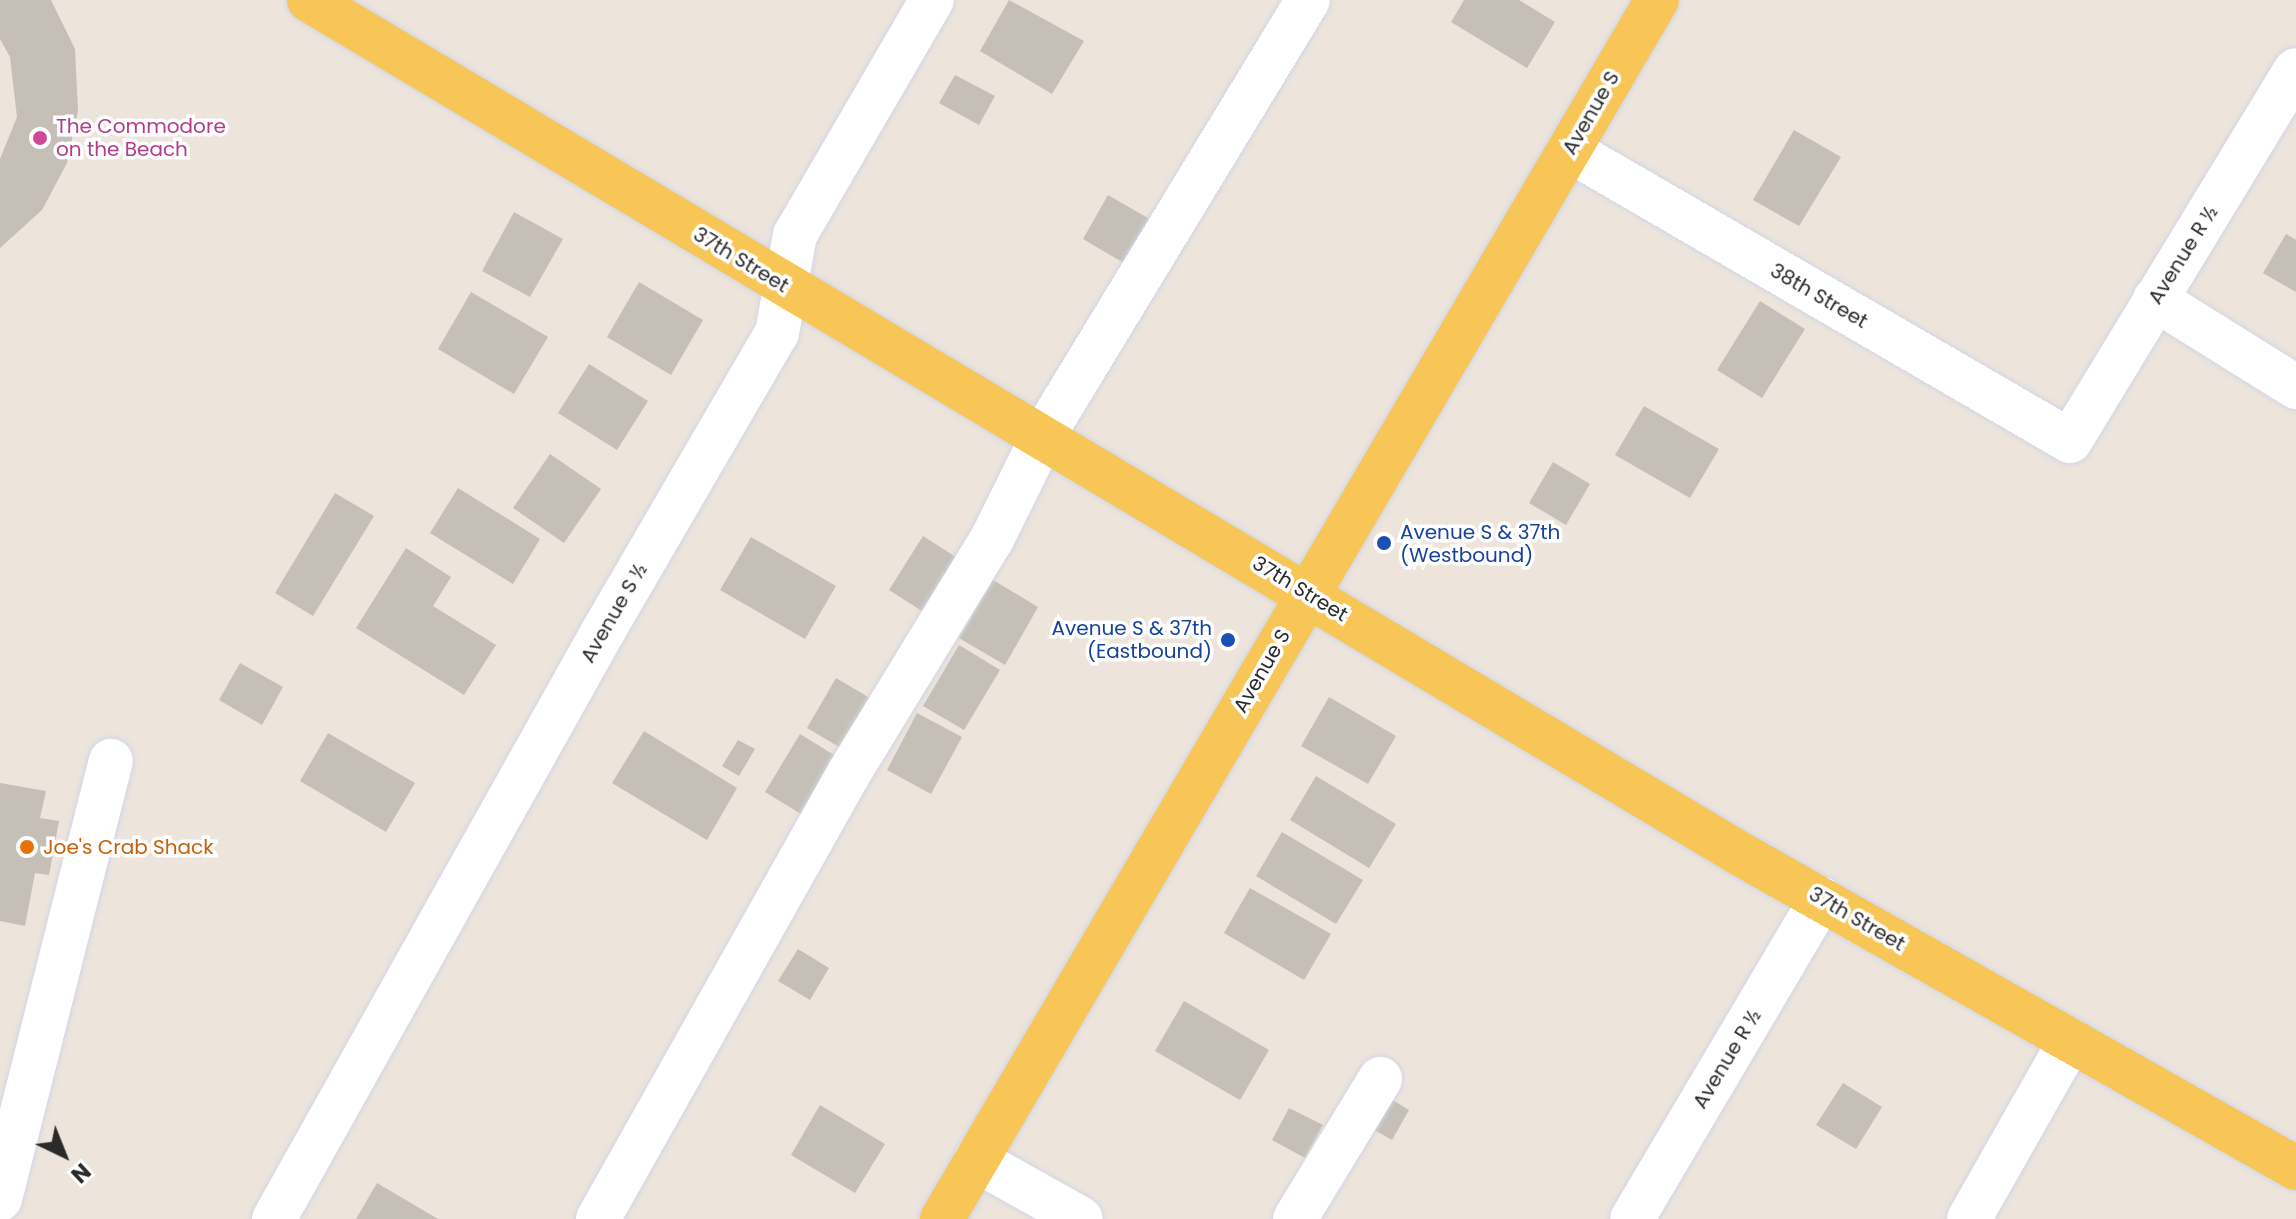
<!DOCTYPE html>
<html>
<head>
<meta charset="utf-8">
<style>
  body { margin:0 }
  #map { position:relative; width:2296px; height:1219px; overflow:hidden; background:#ede4dc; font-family:Poppins,sans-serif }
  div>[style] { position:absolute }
  .building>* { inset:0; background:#c5bfb7 }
  .roads { filter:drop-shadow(0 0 2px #d1d6e4) drop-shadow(0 0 2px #d1d6e4) }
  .minor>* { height:44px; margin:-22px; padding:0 22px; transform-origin:22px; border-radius:22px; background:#fff }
  .major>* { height:44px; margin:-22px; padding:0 22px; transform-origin:22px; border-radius:22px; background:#f8c656 }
  .dots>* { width:22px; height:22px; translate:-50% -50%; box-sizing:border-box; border:4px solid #fff; border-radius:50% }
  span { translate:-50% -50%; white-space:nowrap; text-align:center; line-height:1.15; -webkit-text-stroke:7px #fff; paint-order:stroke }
  .street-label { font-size:20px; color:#2a2a2a }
  .hotel-label { font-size:20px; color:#b23c85 }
  .left { translate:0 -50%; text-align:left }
  .transit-label { font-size:20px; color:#164399 }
  .right { translate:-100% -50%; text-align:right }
  .food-label { font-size:20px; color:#c56008 }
  .north { position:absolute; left:24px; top:1115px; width:80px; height:80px; -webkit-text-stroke:6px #fff; paint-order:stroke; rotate:137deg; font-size:22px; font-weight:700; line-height:32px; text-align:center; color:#2a2a2a }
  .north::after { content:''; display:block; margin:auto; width:28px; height:36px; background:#2a2a2a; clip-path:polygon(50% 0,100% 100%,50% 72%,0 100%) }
</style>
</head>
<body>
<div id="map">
  <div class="building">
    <i style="clip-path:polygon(0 0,51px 0,75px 49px,78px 111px,67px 163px,42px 210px,0 248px,0 159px,17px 117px,10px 57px,0 39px)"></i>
    <i style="clip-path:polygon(1009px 0,1084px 41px,1052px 94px,980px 51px)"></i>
    <i style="clip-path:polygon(1464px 0,1519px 0,1555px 22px,1527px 68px,1451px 22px)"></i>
    <i style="clip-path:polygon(955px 75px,995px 96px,979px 125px,939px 103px)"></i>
    <i style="clip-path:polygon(1794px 130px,1841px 157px,1799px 226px,1753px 200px)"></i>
    <i style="clip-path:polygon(1108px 195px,1160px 225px,1134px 269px,1083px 239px)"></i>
    <i style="clip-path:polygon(514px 212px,563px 239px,530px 297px,482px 271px)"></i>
    <i style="clip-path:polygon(2286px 234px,2296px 240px,2296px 292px,2263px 273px)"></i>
    <i style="clip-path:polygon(639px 282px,703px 320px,671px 375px,607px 337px)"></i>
    <i style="clip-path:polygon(471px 292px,548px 337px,514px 394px,438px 349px)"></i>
    <i style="clip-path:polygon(1760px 301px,1805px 329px,1762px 398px,1717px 370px)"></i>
    <i style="clip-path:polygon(589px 364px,648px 401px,617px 450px,558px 413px)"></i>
    <i style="clip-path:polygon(1644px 406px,1719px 449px,1690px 498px,1615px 455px)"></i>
    <i style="clip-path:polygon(550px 454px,601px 489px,564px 543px,513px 508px)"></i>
    <i style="clip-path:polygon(1553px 462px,1590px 484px,1566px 525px,1529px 503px)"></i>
    <i style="clip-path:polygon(458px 488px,540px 539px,513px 584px,430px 533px)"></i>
    <i style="clip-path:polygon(335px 493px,374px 516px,313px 616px,275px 593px)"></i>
    <i style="clip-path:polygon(923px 536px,959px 559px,925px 613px,889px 590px)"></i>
    <i style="clip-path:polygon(751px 537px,836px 586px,805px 639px,720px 590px)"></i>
    <i style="clip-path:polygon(406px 548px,451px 577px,433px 606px,496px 645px,464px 695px,356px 628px)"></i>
    <i style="clip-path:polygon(993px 580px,1038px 607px,1005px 665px,959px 638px)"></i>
    <i style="clip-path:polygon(959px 645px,1000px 670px,964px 730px,923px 706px)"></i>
    <i style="clip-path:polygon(240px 663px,283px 687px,262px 725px,219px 700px)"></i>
    <i style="clip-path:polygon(836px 678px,875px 701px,846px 751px,807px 728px)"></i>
    <i style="clip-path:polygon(1329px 697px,1396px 736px,1368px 784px,1301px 746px)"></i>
    <i style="clip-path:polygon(917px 713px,962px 737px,931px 794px,887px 770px)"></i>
    <i style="clip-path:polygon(644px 731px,737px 788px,707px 840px,612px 783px)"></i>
    <i style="clip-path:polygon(328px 733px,415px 783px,386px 832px,300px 781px)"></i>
    <i style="clip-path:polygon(800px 734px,842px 760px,806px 817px,765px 792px)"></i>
    <i style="clip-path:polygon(738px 740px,755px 749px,739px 776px,722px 766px)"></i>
    <i style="clip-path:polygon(1316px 776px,1396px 824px,1369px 868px,1290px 820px)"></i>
    <i style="clip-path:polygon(0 783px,46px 791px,40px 818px,59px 821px,49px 875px,35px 873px,25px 926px,0 921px)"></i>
    <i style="clip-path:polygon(1282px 832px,1363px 880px,1336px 924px,1256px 876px)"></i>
    <i style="clip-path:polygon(1250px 888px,1331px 934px,1304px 980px,1224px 933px)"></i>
    <i style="clip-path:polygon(798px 949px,829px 968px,810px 1000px,778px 981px)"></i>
    <i style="clip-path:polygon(1184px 1001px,1269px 1050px,1240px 1100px,1155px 1051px)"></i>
    <i style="clip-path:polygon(1843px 1083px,1882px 1107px,1856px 1149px,1816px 1125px)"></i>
    <i style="clip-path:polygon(1381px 1093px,1409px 1110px,1392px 1140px,1364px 1124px)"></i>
    <i style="clip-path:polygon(820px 1105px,885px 1144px,855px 1193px,791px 1155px)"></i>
    <i style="clip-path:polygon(1289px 1108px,1323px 1125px,1305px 1158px,1272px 1140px)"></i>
    <i style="clip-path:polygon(377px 1183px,438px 1219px,356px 1219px)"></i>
  </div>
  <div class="roads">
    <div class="minor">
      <i style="left:1569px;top:150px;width:579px;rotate:30.15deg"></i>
      <i style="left:2070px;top:441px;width:434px;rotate:-58.7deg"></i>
      <i style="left:2155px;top:299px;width:166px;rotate:32deg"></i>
      <i style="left:976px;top:1160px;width:120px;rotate:29.3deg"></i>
      <i style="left:0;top:1199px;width:452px;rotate:-75.8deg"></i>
      <i style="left:274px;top:1219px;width:677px;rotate:-60.75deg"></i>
      <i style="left:605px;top:628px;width:341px;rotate:-59.8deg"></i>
      <i style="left:777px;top:333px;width:100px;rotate:-79.6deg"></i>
      <i style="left:795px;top:235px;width:272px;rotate:-59.8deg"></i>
      <i style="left:598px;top:1219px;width:512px;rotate:-60.63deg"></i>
      <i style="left:849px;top:773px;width:274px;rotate:-58.6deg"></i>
      <i style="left:992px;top:539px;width:115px;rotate:-63.7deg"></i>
      <i style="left:1043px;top:436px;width:510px;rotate:-58.71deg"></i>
      <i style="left:1295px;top:1219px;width:164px;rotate:-58.7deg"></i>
      <i style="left:1632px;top:1219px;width:372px;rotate:-59.4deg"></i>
      <i style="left:1969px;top:1219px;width:205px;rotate:-60.4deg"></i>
    </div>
    <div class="major">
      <i style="left:309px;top:0;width:1671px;rotate:30.82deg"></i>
      <i style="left:1744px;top:856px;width:634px;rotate:29.48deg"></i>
      <i style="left:942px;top:1219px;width:1413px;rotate:-59.61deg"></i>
    </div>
  </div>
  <div class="dots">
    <i style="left:40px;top:138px;background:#d1479c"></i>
    <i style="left:1384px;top:543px;background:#1a4fb4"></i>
    <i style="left:1228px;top:640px;background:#1a4fb4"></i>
    <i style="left:27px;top:847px;background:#e8710a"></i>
  </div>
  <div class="street-label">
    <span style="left:1591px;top:113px;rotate:-60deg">Avenue S</span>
    <span style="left:2183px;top:255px;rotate:-58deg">Avenue R ½</span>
    <span style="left:741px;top:260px;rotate:31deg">37th Street</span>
    <span style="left:1819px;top:296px;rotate:30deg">38th Street</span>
    <span style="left:1300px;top:589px;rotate:31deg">37th Street</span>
    <span style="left:614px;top:613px;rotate:-60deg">Avenue S ½</span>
    <span style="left:1262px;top:671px;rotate:-60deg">Avenue S</span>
    <span style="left:1857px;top:919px;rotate:30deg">37th Street</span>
    <span style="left:1727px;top:1059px;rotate:-59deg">Avenue R ½</span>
  </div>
  <div class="hotel-label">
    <span class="left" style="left:56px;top:138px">The Commodore<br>on the Beach</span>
  </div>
  <div class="transit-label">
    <span class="left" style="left:1400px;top:544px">Avenue S &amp; 37th<br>(Westbound)</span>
    <span class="right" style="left:1212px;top:640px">Avenue S &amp; 37th<br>(Eastbound)</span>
  </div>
  <div class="food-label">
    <span class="left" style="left:43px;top:847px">Joe's Crab Shack</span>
  </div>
  <div class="north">N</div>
</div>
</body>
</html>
